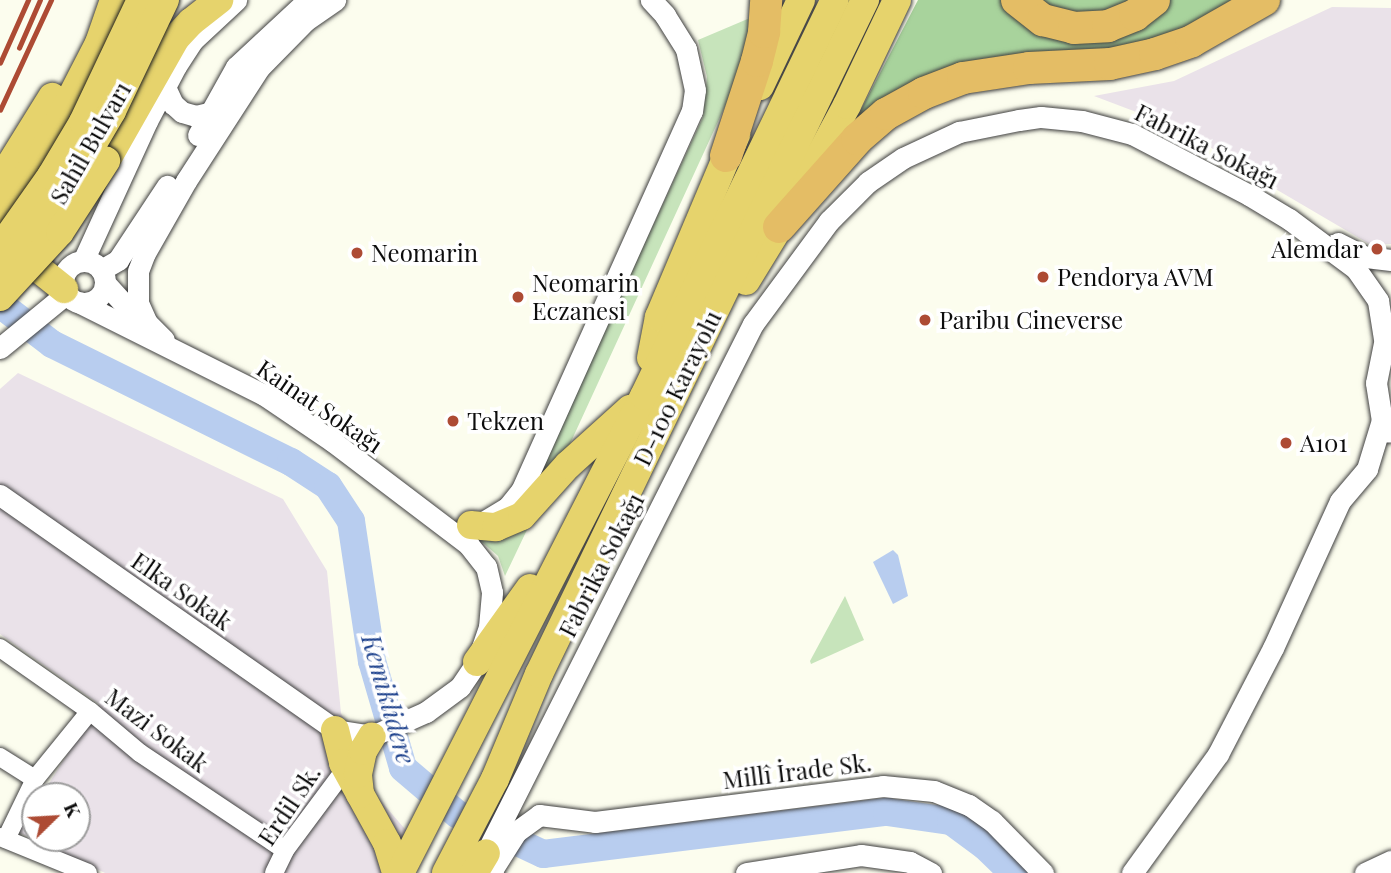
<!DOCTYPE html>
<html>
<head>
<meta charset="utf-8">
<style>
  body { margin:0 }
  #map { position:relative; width:1391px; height:873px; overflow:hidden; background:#fcfdee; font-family:"Playfair Display",serif }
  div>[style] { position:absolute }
  .industrial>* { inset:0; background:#eae2e9 }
  .green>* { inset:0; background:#c7e4bb }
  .forest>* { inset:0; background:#a8d39c }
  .water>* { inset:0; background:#b8cdef }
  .river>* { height:28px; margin:-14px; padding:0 14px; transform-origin:14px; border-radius:14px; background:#b8cdef }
  .roads { filter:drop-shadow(0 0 2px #404040) drop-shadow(0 0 2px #404040) }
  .minor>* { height:18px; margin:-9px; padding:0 9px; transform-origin:9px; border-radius:9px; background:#fff }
  .tertiary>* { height:21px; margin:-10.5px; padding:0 10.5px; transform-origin:10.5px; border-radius:10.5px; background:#fff }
  .tertiary>.ring { margin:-10.5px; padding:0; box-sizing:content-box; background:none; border:21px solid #fff; border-radius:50% }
  .trunk>* { height:28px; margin:-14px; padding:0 14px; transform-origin:14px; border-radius:14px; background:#e6d36c }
  .motorway>* { height:32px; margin:-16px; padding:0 16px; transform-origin:16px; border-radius:16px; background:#e4bd65 }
  .rail>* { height:4.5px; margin:-2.25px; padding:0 2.25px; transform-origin:2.25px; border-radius:2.25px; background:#ad4b34 }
  .bridges { filter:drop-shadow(0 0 2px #1e1e1e) drop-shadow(0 0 2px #1e1e1e) }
  .trunk-bridge>* { height:28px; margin:-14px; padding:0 14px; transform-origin:14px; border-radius:14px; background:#e6d36c }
  .dots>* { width:19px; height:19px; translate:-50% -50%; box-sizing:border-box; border:4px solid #fff; border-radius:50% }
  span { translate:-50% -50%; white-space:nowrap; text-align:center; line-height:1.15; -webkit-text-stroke:7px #fff; paint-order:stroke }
  .street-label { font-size:24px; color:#0d0d0d }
  .poi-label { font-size:24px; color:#0d0d0d }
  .right { translate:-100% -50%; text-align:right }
  .left { translate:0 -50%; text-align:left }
  .water-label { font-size:26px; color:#244790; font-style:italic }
  .north { position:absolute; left:21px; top:782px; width:70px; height:70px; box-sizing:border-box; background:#fff; border:2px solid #9e9e9e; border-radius:50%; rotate:66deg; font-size:19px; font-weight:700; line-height:28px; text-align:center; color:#0d0d0d }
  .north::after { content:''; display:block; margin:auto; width:24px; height:32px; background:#ad4b34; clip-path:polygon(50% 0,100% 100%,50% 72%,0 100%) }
</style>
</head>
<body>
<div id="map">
  <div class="industrial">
    <i style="clip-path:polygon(1332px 7px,1391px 8px,1391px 244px,1371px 245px,1223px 158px,1197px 135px,1094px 96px,1174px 81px)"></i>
    <i style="clip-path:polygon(18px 373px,283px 499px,327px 571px,341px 713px,375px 794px,410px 835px,390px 873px,105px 873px,18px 832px,35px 806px,35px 838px,77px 838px,77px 796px,41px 796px,99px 704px,0 634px,0 389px)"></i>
  </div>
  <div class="green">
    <i style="clip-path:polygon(757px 15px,750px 52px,558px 470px,523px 507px,703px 117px,707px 77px,698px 40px)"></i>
    <i style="clip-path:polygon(535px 513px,505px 576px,498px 556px,464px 526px)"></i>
    <i style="clip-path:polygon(845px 596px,864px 640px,811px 664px,810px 661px)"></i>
  </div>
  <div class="forest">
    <i style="clip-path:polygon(918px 0,1004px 0,1042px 28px,1166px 0,1243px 0,1185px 32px,1104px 52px,853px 125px)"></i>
    <i style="clip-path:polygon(1029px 0,1142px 0,1094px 21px)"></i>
  </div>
  <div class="water">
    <i style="clip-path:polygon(893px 550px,898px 555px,908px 596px,893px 604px,873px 562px)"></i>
  </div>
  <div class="river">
    <i style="left:0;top:304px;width:66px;rotate:37.6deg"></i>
    <i style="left:52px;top:344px;width:267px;rotate:26.3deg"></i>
    <i style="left:291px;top:462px;width:44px;rotate:33deg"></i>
    <i style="left:328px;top:486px;width:42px;rotate:56.7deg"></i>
    <i style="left:351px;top:521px;width:142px;rotate:81.5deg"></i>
    <i style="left:372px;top:661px;width:111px;rotate:73.8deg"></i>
    <i style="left:403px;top:768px;width:71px;rotate:40.4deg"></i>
    <i style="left:457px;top:814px;width:95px;rotate:24.9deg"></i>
    <i style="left:543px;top:854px;width:347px;rotate:-7deg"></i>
    <i style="left:887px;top:812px;width:65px;rotate:8deg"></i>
    <i style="left:951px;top:821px;width:42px;rotate:36.3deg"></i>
    <i style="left:985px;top:846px;width:39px;rotate:44deg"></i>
  </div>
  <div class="roads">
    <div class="minor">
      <i style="left:0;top:648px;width:110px;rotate:35deg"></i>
      <i style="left:90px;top:711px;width:65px;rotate:40deg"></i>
      <i style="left:140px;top:753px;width:174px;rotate:33.8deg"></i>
      <i style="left:0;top:757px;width:41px;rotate:32.2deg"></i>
      <i style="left:0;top:837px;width:95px;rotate:22.2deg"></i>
      <i style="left:6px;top:839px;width:67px;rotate:-64.2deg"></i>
      <i style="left:35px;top:779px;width:87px;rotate:-51deg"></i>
      <i style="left:274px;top:873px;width:25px;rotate:-64deg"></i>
      <i style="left:285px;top:850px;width:94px;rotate:-53.3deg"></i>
      <i style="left:341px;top:775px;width:12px;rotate:-81deg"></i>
    </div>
    <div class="tertiary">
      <i style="left:165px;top:87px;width:19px;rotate:65deg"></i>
      <i style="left:173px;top:104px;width:12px;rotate:42deg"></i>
      <i style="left:182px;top:112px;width:15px;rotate:16deg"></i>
      <i style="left:196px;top:116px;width:16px;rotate:-14deg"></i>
      <i style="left:198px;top:135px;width:78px;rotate:-60.8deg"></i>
      <i style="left:236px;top:67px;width:98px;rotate:-42.9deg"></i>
      <i style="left:1338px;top:243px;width:31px;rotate:27deg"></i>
      <i style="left:1366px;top:257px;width:25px;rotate:7deg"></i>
      <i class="ring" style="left:63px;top:261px;width:21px;height:21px"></i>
      <i style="left:83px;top:261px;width:154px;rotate:-65.4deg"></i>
      <i style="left:147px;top:121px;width:62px;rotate:-62.2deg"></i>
      <i style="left:176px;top:66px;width:31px;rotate:-57deg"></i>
      <i style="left:193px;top:40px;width:59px;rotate:-42.9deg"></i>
      <i style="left:101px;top:270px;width:20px;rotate:-30deg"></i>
      <i style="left:118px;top:260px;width:89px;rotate:-56.5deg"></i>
      <i style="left:105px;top:283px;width:55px;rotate:47.9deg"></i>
      <i style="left:1387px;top:328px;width:56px;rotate:101.3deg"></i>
      <i style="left:1376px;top:383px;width:37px;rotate:81deg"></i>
      <i style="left:1382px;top:420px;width:13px;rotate:63deg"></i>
      <i style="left:164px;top:340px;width:24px;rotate:-135deg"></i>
      <i style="left:147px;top:323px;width:22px;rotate:-114deg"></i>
      <i style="left:138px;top:303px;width:32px;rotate:-90deg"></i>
      <i style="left:138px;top:271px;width:19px;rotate:-69deg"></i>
      <i style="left:145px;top:253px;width:83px;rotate:-60.3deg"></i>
      <i style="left:186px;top:181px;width:135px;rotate:-57.1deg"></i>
      <i style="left:259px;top:68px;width:66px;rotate:-45.6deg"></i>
      <i style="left:305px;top:21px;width:37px;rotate:-35deg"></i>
      <i style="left:0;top:348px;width:87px;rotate:-39.4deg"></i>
      <i style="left:0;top:495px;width:409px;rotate:35deg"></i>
      <i style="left:335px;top:730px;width:37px;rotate:9deg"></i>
      <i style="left:372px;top:736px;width:59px;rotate:-24deg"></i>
      <i style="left:426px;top:712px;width:42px;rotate:-36.3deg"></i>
      <i style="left:460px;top:687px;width:30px;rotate:-56deg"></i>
      <i style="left:477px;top:662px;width:37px;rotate:-71deg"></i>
      <i style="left:489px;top:627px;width:35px;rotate:-85deg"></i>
      <i style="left:492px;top:592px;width:26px;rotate:-103deg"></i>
      <i style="left:486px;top:567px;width:28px;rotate:-128deg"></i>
      <i style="left:469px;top:545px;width:172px;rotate:-142.8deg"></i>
      <i style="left:332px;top:441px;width:82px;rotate:-145.9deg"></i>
      <i style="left:264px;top:395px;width:206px;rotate:-153.4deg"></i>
      <i style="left:485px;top:521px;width:26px;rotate:-31deg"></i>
      <i style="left:507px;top:508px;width:22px;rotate:-51deg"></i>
      <i style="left:521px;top:491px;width:417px;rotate:-65.8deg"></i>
      <i style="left:692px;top:111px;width:21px;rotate:-82deg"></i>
      <i style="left:695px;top:90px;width:42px;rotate:-102.4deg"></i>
      <i style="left:686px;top:49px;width:40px;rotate:-122deg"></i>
      <i style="left:665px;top:15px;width:21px;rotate:-133deg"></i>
      <i style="left:494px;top:867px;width:41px;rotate:-57.8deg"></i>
      <i style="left:516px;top:832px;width:29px;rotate:-36deg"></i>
      <i style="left:539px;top:815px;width:56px;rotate:7.1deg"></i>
      <i style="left:595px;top:822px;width:290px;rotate:-7.1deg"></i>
      <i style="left:883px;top:786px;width:51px;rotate:5.6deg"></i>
      <i style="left:934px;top:791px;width:38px;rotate:22deg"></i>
      <i style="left:969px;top:805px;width:28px;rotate:35deg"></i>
      <i style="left:992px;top:821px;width:73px;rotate:45.6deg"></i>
      <i style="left:493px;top:873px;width:21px;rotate:-109deg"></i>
      <i style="left:486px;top:853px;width:593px;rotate:-63.22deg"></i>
      <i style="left:753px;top:324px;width:128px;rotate:-53.6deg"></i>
      <i style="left:829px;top:221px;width:55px;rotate:-45deg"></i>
      <i style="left:868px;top:182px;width:42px;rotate:-34.4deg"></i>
      <i style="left:903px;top:158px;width:62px;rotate:-24.9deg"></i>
      <i style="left:959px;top:132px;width:61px;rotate:-11.3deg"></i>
      <i style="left:1019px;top:120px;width:22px;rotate:-8deg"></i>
      <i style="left:1041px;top:117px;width:41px;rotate:5.6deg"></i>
      <i style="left:1082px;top:121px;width:52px;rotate:14.6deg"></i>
      <i style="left:1132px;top:134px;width:132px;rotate:27.5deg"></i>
      <i style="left:1249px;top:195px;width:47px;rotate:31deg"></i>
      <i style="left:1289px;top:219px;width:84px;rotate:36.7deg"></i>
      <i style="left:1356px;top:269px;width:39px;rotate:55deg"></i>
      <i style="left:1378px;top:301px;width:38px;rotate:81deg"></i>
      <i style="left:746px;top:873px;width:116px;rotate:-8.9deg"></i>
      <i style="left:861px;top:855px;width:49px;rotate:8.1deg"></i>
      <i style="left:910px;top:862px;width:24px;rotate:28deg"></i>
      <i style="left:1132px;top:873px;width:147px;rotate:-54.1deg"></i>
      <i style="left:1218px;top:754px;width:119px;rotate:-62.6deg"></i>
      <i style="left:1273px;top:648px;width:162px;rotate:-65.5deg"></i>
      <i style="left:1340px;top:501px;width:42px;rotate:-49.8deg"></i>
      <i style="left:1367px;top:469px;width:51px;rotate:-73deg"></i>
      <i style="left:1365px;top:873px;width:29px;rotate:-25deg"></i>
    </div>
    <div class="trunk">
      <i style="left:760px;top:86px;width:95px;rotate:-64.5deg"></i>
      <i style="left:106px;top:161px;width:142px;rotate:-60.4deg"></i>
      <i style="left:176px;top:38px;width:22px;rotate:-47deg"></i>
      <i style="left:191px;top:22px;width:36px;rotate:-38deg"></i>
      <i style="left:0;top:181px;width:99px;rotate:-58.2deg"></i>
      <i style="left:0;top:214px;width:73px;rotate:-55deg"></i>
      <i style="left:42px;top:154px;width:125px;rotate:-62.8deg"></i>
      <i style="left:99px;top:43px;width:46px;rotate:-70.8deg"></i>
      <i style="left:15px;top:245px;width:16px;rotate:52deg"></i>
      <i style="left:25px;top:258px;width:50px;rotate:38.5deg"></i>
      <i style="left:746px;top:281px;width:100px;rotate:-58.5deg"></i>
      <i style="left:798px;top:196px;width:103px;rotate:-61.7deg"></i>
      <i style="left:847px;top:105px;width:116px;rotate:-64.5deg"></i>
      <i style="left:651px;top:358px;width:42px;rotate:-79deg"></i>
      <i style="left:659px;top:317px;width:198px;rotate:-67.1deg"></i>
      <i style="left:471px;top:525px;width:25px;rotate:5deg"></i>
      <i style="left:496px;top:527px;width:28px;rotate:-23deg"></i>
      <i style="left:522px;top:516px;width:69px;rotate:-48deg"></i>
      <i style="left:568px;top:465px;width:84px;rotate:-42.1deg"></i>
      <i style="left:477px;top:662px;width:91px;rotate:-54.4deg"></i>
      <i style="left:335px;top:730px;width:34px;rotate:76deg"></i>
      <i style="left:343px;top:763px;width:91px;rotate:61.2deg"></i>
      <i style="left:387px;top:843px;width:31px;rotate:73deg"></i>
      <i style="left:360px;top:794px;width:20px;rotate:-96deg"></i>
      <i style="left:358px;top:774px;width:24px;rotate:-78deg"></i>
      <i style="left:363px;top:751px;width:17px;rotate:-59deg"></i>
      <i style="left:400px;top:873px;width:536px;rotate:-62.91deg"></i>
      <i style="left:644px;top:396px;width:440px;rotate:-64.3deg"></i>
      <i style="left:446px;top:873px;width:106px;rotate:-62.5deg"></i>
      <i style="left:495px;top:779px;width:114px;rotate:-67.3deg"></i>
      <i style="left:539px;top:674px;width:749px;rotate:-64.19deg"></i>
      <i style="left:474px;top:873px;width:23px;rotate:-59deg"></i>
    </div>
    <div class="motorway">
      <i style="left:1017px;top:0;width:33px;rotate:38deg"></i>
      <i style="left:1043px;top:20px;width:32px;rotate:14deg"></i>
      <i style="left:1074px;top:28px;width:34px;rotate:-3deg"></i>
      <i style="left:1108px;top:26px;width:29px;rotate:-22deg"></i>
      <i style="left:1135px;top:15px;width:24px;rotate:-38deg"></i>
      <i style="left:726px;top:156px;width:100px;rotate:-71.9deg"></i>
      <i style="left:757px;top:61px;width:30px;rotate:-76deg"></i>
      <i style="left:764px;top:32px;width:32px;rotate:-86deg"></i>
      <i style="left:779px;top:227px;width:118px;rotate:-48.4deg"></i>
      <i style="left:857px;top:139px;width:38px;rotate:-41deg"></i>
      <i style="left:886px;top:114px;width:43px;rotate:-28.9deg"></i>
      <i style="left:924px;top:93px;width:42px;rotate:-21deg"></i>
      <i style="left:963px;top:78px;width:67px;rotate:-8.6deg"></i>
      <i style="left:1029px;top:68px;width:81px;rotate:-2.8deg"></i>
      <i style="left:1110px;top:64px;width:46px;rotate:-12.5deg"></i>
      <i style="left:1155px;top:54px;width:39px;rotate:-19deg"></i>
      <i style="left:1192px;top:41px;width:83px;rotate:-29.7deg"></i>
    </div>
  </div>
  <div class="rail">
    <i style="left:19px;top:48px;width:52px;rotate:-66.4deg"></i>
    <i style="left:0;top:63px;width:69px;rotate:-66deg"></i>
    <i style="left:0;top:110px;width:121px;rotate:-65.1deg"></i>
  </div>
  <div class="bridges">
    <div class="trunk-bridge">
      <i style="left:5px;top:241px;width:80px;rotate:-54.7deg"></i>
      <i style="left:51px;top:176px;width:63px;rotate:-59.3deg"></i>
      <i style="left:83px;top:122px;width:135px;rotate:-64.6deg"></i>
      <i style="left:0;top:276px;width:119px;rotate:-53.2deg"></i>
      <i style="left:71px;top:181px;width:81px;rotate:-59.6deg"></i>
      <i style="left:112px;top:111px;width:123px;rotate:-64.5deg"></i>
      <i style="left:0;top:297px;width:88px;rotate:-47.3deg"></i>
      <i style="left:60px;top:232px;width:85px;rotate:-57.1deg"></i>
    </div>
  </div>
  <div class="dots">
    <i style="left:1377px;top:249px;background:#ad4b34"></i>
    <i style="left:357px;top:253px;background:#ad4b34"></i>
    <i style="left:1043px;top:277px;background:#ad4b34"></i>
    <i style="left:518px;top:297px;background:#ad4b34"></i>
    <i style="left:925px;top:320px;background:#ad4b34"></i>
    <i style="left:453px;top:421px;background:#ad4b34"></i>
    <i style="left:1286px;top:443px;background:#ad4b34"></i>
  </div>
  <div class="street-label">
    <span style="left:90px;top:143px;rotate:-60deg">Sahil Bulvarı</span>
    <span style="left:1207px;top:146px;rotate:27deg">Fabrika Sokağı</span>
    <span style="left:677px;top:388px;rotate:-64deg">D-100 Karayolu</span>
    <span style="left:320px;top:406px;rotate:34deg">Kainat Sokağı</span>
    <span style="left:601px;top:565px;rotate:-63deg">Fabrika Sokağı</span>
    <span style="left:182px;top:591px;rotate:35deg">Elka Sokak</span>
    <span style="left:157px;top:730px;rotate:37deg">Mazi Sokak</span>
    <span style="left:797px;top:771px;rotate:-7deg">Millî İrade Sk.</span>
    <span style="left:289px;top:805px;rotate:-56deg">Erdil Sk.</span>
  </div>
  <div class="poi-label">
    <span class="right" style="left:1363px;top:249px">Alemdar</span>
    <span class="left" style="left:371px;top:253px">Neomarin</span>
    <span class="left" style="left:1057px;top:277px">Pendorya AVM</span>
    <span class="left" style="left:532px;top:297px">Neomarin<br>Eczanesi</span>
    <span class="left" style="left:939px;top:320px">Paribu Cineverse</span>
    <span class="left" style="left:467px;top:421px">Tekzen</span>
    <span class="left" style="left:1300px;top:443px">A101</span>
  </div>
  <div class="water-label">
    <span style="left:389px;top:699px;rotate:74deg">Kemiklidere</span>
  </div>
  <div class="north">K</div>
</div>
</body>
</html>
